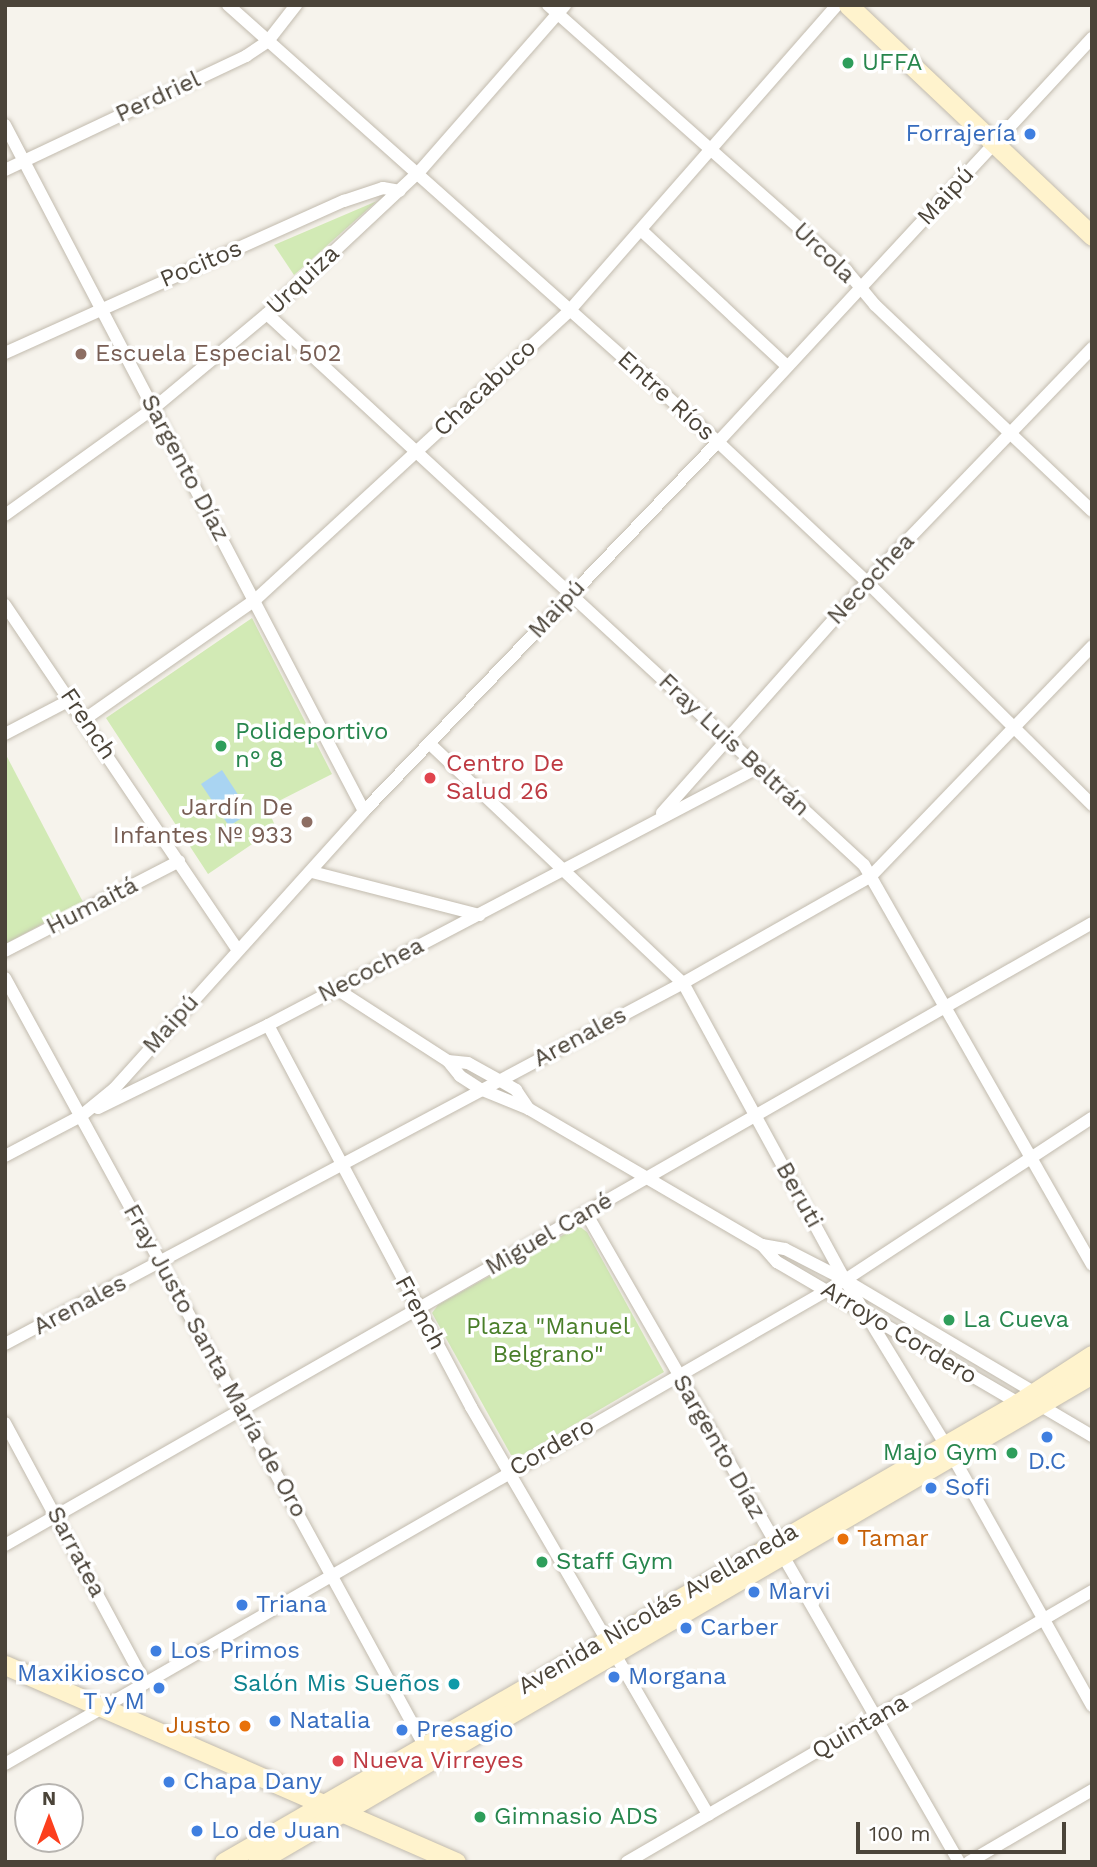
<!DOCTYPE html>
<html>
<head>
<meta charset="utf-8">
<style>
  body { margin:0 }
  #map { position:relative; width:1097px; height:1867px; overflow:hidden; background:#f6f3ec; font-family:"Work Sans",sans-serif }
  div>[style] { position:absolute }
  .green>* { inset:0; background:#d2eab5 }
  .water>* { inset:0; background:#a9d4f2 }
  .roads { filter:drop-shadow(0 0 2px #c2bbae) drop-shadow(0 0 2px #c2bbae) }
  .minor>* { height:12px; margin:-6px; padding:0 6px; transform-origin:6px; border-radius:6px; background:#fff }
  .secondary>* { height:19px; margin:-9.5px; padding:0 9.5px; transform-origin:9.5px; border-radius:9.5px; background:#fff3cd }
  .dots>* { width:19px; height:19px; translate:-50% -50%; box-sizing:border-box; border:4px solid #fff; border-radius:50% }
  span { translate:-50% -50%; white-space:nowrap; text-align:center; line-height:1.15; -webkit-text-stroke:7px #fff; paint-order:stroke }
  .leisure-label { font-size:24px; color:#27864d }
  .left { translate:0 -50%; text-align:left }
  .right { translate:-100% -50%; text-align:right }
  .street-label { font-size:24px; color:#4b4439 }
  .shop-label { font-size:24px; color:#366cbe }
  .education-label { font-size:24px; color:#785e54 }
  .health-label { font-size:24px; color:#be3a42 }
  .park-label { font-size:24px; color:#4a7f2a }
  .food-label { font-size:24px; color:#c56008 }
  .culture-label { font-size:24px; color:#0d838f }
  .frame { position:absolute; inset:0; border:7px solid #4b4439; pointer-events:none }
  .north { position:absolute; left:14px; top:1783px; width:70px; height:70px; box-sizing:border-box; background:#fff; border:2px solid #b7b4b0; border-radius:50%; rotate:0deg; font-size:19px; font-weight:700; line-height:28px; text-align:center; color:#4b4439 }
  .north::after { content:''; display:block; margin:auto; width:24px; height:32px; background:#fc3f1d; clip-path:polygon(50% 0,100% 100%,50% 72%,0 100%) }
  .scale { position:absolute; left:856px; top:1822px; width:210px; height:32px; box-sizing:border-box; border:4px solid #4b4439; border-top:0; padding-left:9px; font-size:21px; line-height:24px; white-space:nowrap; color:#4b4439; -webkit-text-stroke:5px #fff; paint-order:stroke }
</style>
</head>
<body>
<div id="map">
  <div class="green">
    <i style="clip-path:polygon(377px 201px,294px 275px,274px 245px)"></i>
    <i style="clip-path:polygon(252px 618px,332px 774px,267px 807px,276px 828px,208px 874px,106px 718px)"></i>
    <i style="clip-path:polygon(5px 753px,83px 902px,5px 944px)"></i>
    <i style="clip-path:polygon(579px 1226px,587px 1232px,664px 1372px,522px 1455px,511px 1455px,432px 1313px,438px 1305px)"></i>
  </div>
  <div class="water">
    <i style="clip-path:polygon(222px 770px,250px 813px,229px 826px,201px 784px)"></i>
  </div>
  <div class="roads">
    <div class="minor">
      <i style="left:228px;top:5px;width:657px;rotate:41.73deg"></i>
      <i style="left:718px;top:442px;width:204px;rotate:43.2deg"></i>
      <i style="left:867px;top:582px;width:317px;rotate:44.7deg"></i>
      <i style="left:548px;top:5px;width:399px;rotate:41.6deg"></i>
      <i style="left:846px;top:270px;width:45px;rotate:50.4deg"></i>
      <i style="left:875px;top:305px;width:299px;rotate:43.5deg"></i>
      <i style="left:5px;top:125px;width:774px;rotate:62.38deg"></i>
      <i style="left:5px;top:170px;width:267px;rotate:-25.3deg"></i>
      <i style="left:246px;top:56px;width:27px;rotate:-34deg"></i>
      <i style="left:268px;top:41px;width:46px;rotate:-52.1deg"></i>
      <i style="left:641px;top:230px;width:200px;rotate:43deg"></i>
      <i style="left:267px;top:314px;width:812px;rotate:42.71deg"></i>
      <i style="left:864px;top:865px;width:460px;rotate:60.3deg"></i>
      <i style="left:5px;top:353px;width:372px;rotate:-24.2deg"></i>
      <i style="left:344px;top:201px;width:41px;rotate:-18.4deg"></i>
      <i style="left:383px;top:188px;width:17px;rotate:10deg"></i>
      <i style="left:5px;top:515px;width:183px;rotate:-35.7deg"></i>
      <i style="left:154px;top:408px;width:147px;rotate:-39.8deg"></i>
      <i style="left:267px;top:314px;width:208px;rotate:-43.1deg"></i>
      <i style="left:419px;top:172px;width:222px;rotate:-48.8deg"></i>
      <i style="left:5px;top:605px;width:416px;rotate:56deg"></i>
      <i style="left:85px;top:719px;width:208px;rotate:-35deg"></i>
      <i style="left:255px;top:600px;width:428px;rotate:-42.6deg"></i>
      <i style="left:570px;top:310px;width:405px;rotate:-48.8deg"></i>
      <i style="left:5px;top:734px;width:76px;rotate:-27.6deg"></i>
      <i style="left:430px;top:744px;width:348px;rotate:43.4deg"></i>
      <i style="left:683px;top:983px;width:338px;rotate:61.4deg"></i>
      <i style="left:845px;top:1280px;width:207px;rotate:58.6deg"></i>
      <i style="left:953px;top:1457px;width:285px;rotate:60.8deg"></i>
      <i style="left:662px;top:813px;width:309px;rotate:-48.4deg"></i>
      <i style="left:867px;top:582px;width:325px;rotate:-46.1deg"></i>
      <i style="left:312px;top:872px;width:173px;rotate:14.4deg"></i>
      <i style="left:5px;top:951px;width:196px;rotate:-27.3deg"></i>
      <i style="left:5px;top:978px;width:874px;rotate:61.35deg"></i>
      <i style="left:335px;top:988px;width:135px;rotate:32.9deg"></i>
      <i style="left:448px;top:1061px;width:19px;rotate:51deg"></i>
      <i style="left:460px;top:1076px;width:24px;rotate:33deg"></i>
      <i style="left:480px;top:1089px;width:53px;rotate:22.2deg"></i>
      <i style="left:529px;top:1109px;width:270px;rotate:30.3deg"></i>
      <i style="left:762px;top:1245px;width:23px;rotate:10deg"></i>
      <i style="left:785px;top:1249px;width:68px;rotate:27.3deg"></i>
      <i style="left:845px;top:1280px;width:223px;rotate:30.7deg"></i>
      <i style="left:268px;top:1025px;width:433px;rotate:62deg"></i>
      <i style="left:471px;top:1407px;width:472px;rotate:59.8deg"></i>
      <i style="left:448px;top:1061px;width:20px;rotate:6deg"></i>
      <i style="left:468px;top:1063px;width:35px;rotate:29deg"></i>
      <i style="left:499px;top:1080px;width:20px;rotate:30deg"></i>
      <i style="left:516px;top:1090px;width:23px;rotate:56deg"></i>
      <i style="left:98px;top:1108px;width:189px;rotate:-26deg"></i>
      <i style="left:268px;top:1025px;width:552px;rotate:-27.72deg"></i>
      <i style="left:5px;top:1156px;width:86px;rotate:-27.8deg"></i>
      <i style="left:81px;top:1116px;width:43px;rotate:-39.3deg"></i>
      <i style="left:114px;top:1089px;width:374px;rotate:-48deg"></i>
      <i style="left:364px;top:811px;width:511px;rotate:-46.19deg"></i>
      <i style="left:718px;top:442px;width:551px;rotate:-47.21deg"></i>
      <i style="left:586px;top:1213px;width:749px;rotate:60.11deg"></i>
      <i style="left:762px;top:1245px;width:23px;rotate:49deg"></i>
      <i style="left:777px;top:1262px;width:279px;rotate:30.3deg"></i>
      <i style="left:1018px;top:1403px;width:25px;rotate:9deg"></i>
      <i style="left:1043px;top:1407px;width:57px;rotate:30.6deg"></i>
      <i style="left:5px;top:1344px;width:768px;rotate:-28.03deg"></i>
      <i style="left:683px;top:983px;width:216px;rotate:-29.6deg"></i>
      <i style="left:871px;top:876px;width:319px;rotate:-46.1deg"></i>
      <i style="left:5px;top:1423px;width:295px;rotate:61.7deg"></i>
      <i style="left:5px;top:1545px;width:1252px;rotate:-29.78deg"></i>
      <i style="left:5px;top:1764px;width:969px;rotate:-29.95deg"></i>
      <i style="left:845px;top:1280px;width:295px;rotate:-33.3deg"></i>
      <i style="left:627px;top:1862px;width:538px;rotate:-30.23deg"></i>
      <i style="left:969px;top:1862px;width:143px;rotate:-30.3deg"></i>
    </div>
    <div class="secondary">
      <i style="left:848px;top:5px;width:336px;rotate:43.4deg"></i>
      <i style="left:5px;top:1665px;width:492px;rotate:23.6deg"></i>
      <i style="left:224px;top:1862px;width:917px;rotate:-30.03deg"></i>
      <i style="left:1018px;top:1403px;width:88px;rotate:-33deg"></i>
      <i style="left:257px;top:1862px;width:967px;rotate:-30.3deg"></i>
    </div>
  </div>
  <div class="dots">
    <i style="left:848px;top:63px;background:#2e9e5b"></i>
    <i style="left:1030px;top:134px;background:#3f7fe0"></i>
    <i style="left:81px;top:354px;background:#8d6e63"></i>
    <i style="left:221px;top:746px;background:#2e9e5b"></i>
    <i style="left:430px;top:778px;background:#e0444e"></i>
    <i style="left:307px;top:822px;background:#8d6e63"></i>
    <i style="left:949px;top:1320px;background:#2e9e5b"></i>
    <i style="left:1047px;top:1437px;background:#3f7fe0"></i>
    <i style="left:1012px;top:1453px;background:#2e9e5b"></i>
    <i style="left:931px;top:1488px;background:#3f7fe0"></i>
    <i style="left:843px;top:1539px;background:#e8710a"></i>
    <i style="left:542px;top:1562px;background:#2e9e5b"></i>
    <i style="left:754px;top:1592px;background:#3f7fe0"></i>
    <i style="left:242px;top:1605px;background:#3f7fe0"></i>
    <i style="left:686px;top:1628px;background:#3f7fe0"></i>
    <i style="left:156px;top:1651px;background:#3f7fe0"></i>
    <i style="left:614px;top:1677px;background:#3f7fe0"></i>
    <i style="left:454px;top:1684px;background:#0f9aa8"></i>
    <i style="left:159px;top:1688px;background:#3f7fe0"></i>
    <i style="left:275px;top:1721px;background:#3f7fe0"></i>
    <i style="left:245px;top:1726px;background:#e8710a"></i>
    <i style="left:402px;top:1730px;background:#3f7fe0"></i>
    <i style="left:338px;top:1761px;background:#e0444e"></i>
    <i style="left:169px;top:1782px;background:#3f7fe0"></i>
    <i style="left:480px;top:1817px;background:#2e9e5b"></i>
    <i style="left:197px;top:1831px;background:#3f7fe0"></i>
  </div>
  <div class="leisure-label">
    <span class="left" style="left:862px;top:63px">UFFA</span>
    <span class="left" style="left:235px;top:746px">Polideportivo<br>n° 8</span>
    <span class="left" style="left:963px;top:1320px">La Cueva</span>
    <span class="right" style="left:998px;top:1453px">Majo Gym</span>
    <span class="left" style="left:556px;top:1562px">Staff Gym</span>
    <span class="left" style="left:494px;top:1817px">Gimnasio ADS</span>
  </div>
  <div class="street-label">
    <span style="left:158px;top:97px;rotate:-25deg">Perdriel</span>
    <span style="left:946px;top:196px;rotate:-47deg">Maipú</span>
    <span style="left:824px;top:253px;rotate:44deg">Urcola</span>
    <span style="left:201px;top:264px;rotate:-23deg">Pocitos</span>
    <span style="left:303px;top:280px;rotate:-43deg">Urquiza</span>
    <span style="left:485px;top:388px;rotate:-43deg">Chacabuco</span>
    <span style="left:666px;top:396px;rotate:42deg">Entre Ríos</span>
    <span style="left:185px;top:468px;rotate:62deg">Sargento Díaz</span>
    <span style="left:871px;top:579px;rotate:-47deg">Necochea</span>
    <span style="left:557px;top:609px;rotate:-47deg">Maipú</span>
    <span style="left:88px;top:724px;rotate:56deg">French</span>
    <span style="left:734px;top:745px;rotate:43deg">Fray Luis Beltrán</span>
    <span style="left:92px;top:906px;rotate:-27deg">Humaitá</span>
    <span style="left:371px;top:970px;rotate:-27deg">Necochea</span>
    <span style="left:171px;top:1024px;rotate:-48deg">Maipú</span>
    <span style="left:580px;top:1037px;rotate:-28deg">Arenales</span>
    <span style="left:799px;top:1195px;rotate:61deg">Beruti</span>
    <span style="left:549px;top:1234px;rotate:-30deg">Miguel Cané</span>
    <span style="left:80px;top:1305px;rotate:-28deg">Arenales</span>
    <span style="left:420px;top:1313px;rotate:62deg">French</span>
    <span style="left:899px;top:1333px;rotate:31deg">Arroyo Cordero</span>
    <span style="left:215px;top:1361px;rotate:61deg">Fray Justo Santa María de Oro</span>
    <span style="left:552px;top:1447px;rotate:-30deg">Cordero</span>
    <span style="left:719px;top:1447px;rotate:60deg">Sargento Díaz</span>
    <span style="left:76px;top:1552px;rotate:62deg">Sarratea</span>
    <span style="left:658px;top:1609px;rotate:-30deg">Avenida Nicolás Avellaneda</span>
    <span style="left:860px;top:1727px;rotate:-30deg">Quintana</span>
  </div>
  <div class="shop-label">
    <span class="right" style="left:1016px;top:134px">Forrajería</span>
    <span style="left:1047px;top:1462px">D.C</span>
    <span class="left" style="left:945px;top:1488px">Sofi</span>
    <span class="left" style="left:768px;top:1592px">Marvi</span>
    <span class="left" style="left:256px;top:1605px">Triana</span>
    <span class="left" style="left:700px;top:1628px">Carber</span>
    <span class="left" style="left:170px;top:1651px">Los Primos</span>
    <span class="right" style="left:145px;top:1688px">Maxikiosco<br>T y M</span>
    <span class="left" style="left:628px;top:1677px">Morgana</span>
    <span class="left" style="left:289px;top:1721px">Natalia</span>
    <span class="left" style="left:416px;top:1730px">Presagio</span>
    <span class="left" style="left:183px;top:1782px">Chapa Dany</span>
    <span class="left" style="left:211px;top:1831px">Lo de Juan</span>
  </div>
  <div class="education-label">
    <span class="left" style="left:95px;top:354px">Escuela Especial 502</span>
    <span class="right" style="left:293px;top:822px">Jardín De<br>Infantes Nº 933</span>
  </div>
  <div class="health-label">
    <span class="left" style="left:446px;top:778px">Centro De<br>Salud 26</span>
    <span class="left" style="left:352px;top:1761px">Nueva Virreyes</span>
  </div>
  <div class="park-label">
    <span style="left:548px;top:1341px">Plaza "Manuel<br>Belgrano"</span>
  </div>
  <div class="food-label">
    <span class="left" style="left:857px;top:1539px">Tamar</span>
    <span class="right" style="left:231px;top:1726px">Justo</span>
  </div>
  <div class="culture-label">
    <span class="right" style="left:440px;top:1684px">Salón Mis Sueños</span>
  </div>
  <div class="frame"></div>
  <div class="north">N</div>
  <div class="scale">100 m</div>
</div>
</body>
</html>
